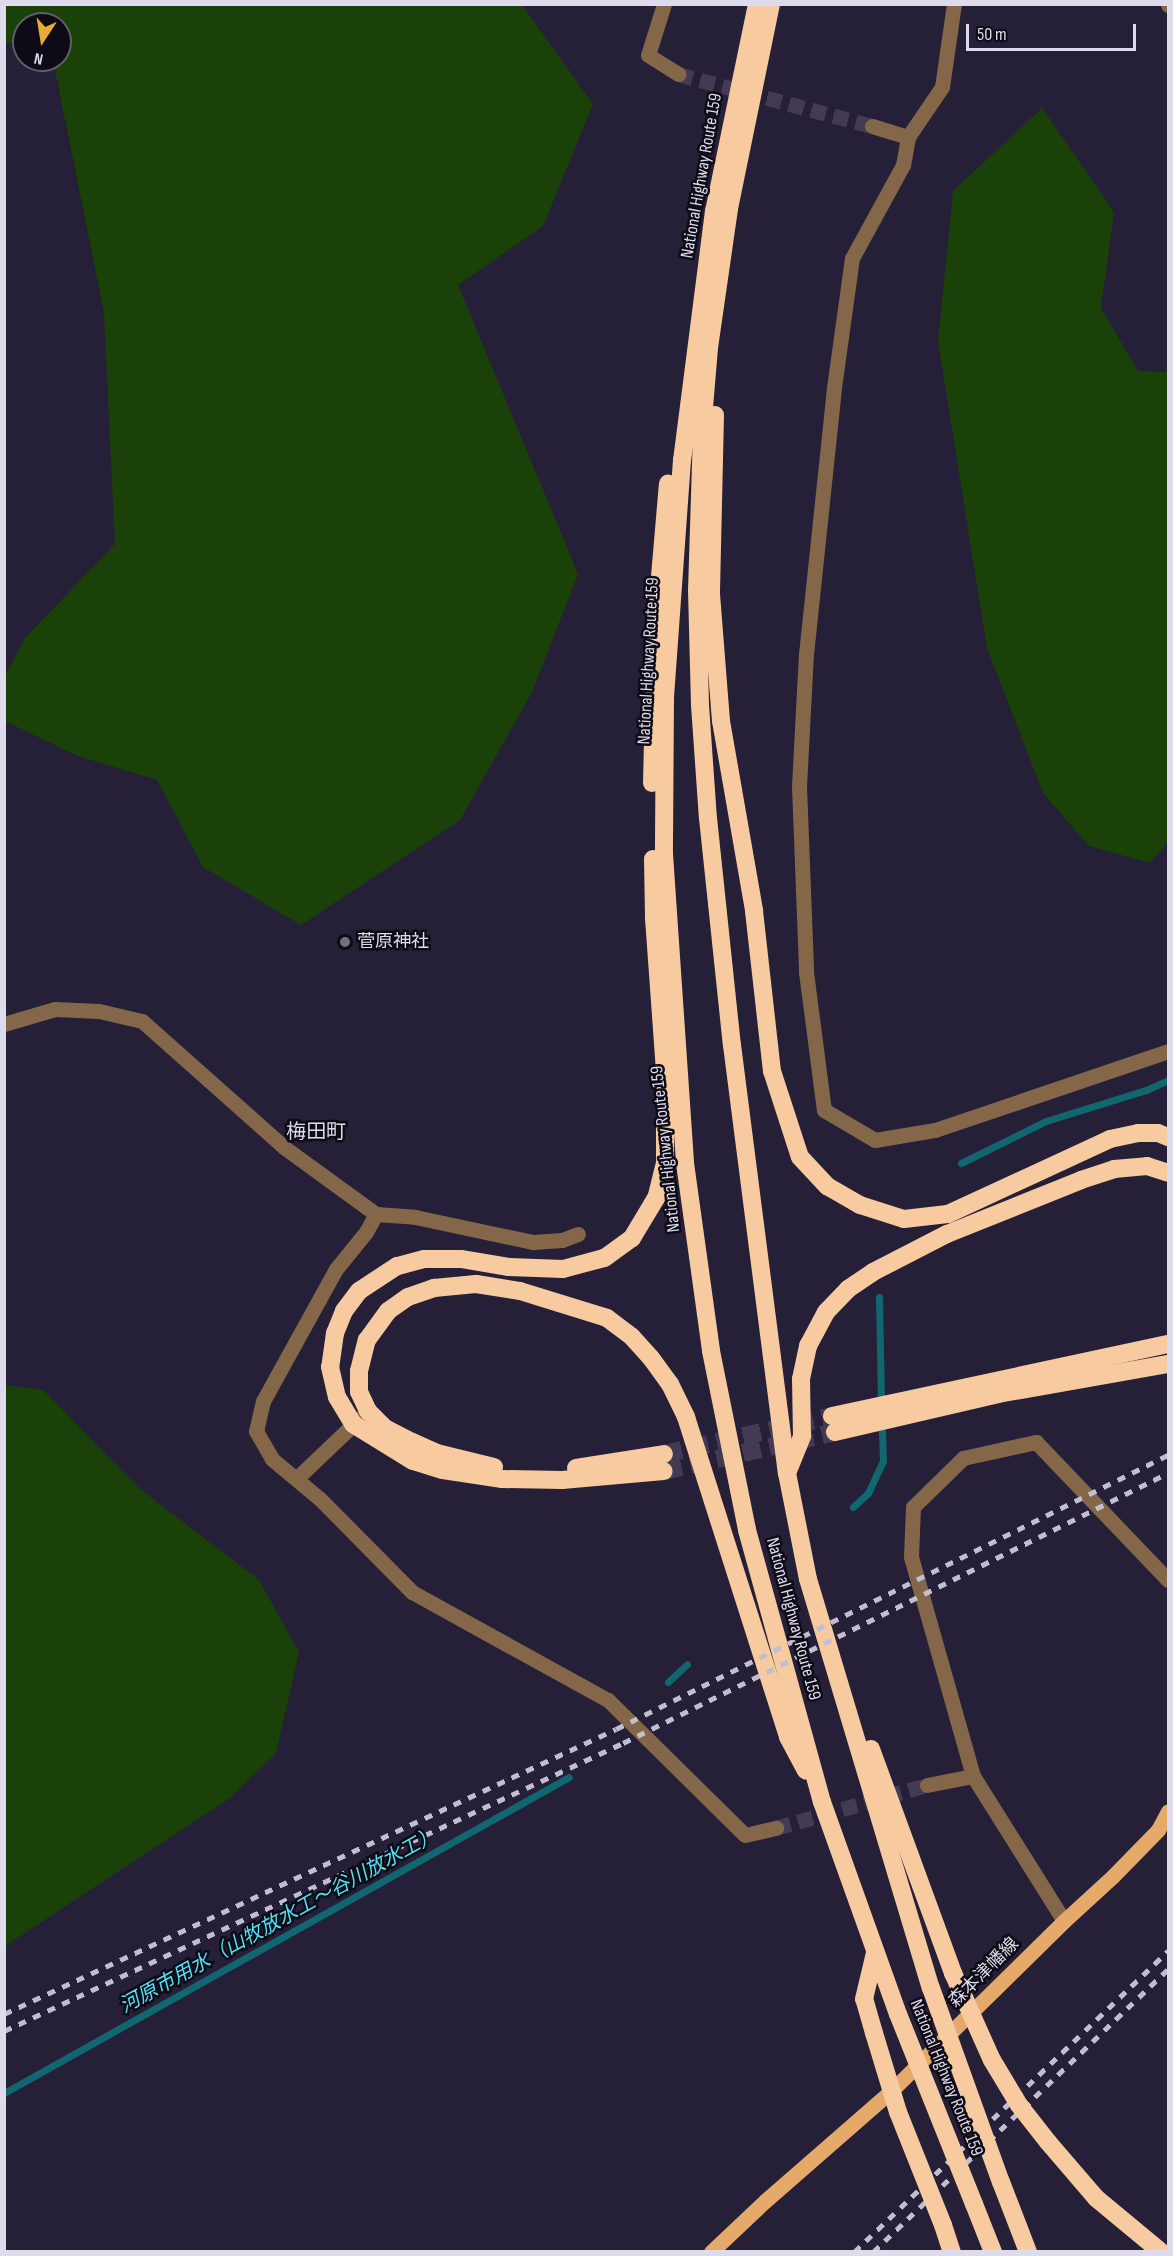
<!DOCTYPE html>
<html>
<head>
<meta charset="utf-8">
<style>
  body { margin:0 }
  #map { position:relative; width:1173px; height:2256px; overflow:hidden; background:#261f38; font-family:"Sofia Sans Condensed","Noto Sans JP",sans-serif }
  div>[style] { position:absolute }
  .green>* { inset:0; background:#1a4208 }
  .stream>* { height:7px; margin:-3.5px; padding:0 3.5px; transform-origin:3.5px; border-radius:3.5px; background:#116770 }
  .minor-tunnel>* { height:15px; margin-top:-7.5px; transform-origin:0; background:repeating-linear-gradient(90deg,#423b53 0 15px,transparent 0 23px) }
  .highway-tunnel>* { height:18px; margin-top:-9px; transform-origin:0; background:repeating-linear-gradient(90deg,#423b53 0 18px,transparent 0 27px) }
  .minor>* { height:15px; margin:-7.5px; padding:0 7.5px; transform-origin:7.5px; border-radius:7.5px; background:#846749 }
  .major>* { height:15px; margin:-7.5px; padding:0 7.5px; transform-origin:7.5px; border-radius:7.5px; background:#e5a969 }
  .highway>* { height:18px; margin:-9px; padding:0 9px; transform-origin:9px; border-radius:9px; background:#f7cb9f }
  .rail>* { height:4.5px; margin-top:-2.25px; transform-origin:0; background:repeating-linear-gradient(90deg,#c2bed1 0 8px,transparent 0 16px) }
  .highway-bridge>* { height:18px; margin:-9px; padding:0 9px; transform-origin:9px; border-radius:9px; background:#f7cb9f }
  .dots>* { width:16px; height:16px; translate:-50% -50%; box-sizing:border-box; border:3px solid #0e0b16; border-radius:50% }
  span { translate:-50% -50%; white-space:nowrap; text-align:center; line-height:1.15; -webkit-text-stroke:5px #0e0b16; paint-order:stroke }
  .street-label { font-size:18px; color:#dedbec }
  .poi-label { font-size:18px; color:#dedbec }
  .left { translate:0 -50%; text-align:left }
  .neighbourhood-label { font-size:20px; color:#dedbec }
  .water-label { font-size:20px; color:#4ee3f5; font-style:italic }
  .frame { position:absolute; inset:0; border:6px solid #dedbec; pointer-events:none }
  .north { position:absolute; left:12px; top:12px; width:60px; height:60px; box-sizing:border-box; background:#0e0b16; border:2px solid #615e6c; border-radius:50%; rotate:192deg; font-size:16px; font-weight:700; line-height:24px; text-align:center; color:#dedbec }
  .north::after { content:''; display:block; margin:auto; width:21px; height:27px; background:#e9ab38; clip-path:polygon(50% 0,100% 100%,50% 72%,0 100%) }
  .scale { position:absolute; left:966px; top:24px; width:170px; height:27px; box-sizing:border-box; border:3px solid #dedbec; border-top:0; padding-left:8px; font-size:18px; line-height:21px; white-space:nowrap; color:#dedbec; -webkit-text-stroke:4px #0e0b16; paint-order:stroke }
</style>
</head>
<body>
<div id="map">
  <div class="green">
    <i style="clip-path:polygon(5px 4px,522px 5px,593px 104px,543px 226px,458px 285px,578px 574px,532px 692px,460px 820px,301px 925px,203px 867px,157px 780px,78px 756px,5px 721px,5px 676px,25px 638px,115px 544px,104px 313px,53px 60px,60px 60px,60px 24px,24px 24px,24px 43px,5px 43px)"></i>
    <i style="clip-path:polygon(1042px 108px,1114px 212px,1101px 308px,1138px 371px,1168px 372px,1168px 842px,1150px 863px,1089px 846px,1043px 793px,987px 648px,938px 341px,953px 191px)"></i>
    <i style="clip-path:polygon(5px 1385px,43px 1390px,140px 1489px,259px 1580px,299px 1652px,276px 1753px,230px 1798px,5px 1946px)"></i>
  </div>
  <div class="stream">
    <i style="left:961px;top:1163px;width:95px;rotate:-26.3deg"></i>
    <i style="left:1046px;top:1121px;width:105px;rotate:-17.2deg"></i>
    <i style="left:1146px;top:1090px;width:24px;rotate:-24deg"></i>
    <i style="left:879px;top:1297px;width:109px;rotate:88.9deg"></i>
    <i style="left:853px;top:1507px;width:21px;rotate:-43deg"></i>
    <i style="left:868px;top:1493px;width:35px;rotate:-65deg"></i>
    <i style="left:883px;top:1461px;width:38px;rotate:-92deg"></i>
    <i style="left:668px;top:1682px;width:26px;rotate:-43deg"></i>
    <i style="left:4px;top:2093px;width:647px;rotate:-29.22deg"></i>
  </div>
  <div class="minor-tunnel">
    <i style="left:678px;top:74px;width:201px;rotate:15deg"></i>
    <i style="left:776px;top:1828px;width:157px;rotate:-15.9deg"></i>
  </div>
  <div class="highway-tunnel">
    <i style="left:664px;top:1454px;width:172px;rotate:-12.7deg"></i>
    <i style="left:664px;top:1471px;width:175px;rotate:-12.8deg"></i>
  </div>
  <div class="minor">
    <i style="left:664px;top:4px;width:53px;rotate:107.4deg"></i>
    <i style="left:648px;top:55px;width:36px;rotate:32deg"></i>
    <i style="left:1168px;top:4px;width:1px;rotate:90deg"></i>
    <i style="left:872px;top:126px;width:38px;rotate:17deg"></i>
    <i style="left:908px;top:137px;width:28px;rotate:100deg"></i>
    <i style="left:903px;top:165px;width:106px;rotate:118.7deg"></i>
    <i style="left:852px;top:258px;width:131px;rotate:97.9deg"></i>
    <i style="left:834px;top:388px;width:266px;rotate:96deg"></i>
    <i style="left:806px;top:653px;width:133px;rotate:93deg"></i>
    <i style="left:799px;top:786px;width:186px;rotate:87.8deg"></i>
    <i style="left:806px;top:972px;width:139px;rotate:82.6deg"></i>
    <i style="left:824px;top:1110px;width:59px;rotate:30.5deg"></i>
    <i style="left:875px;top:1140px;width:61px;rotate:-9.5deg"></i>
    <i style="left:935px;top:1130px;width:246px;rotate:-18.7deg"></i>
    <i style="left:908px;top:137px;width:60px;rotate:-55.8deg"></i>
    <i style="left:942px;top:87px;width:84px;rotate:-81.8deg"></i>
    <i style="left:4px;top:1024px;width:53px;rotate:-16.4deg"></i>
    <i style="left:55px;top:1009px;width:44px;rotate:2.6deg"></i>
    <i style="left:99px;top:1011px;width:44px;rotate:13.1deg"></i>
    <i style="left:142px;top:1021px;width:191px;rotate:41.6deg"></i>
    <i style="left:285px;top:1148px;width:112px;rotate:36deg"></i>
    <i style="left:376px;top:1214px;width:39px;rotate:4deg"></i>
    <i style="left:415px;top:1217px;width:121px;rotate:12deg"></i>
    <i style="left:533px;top:1242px;width:29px;rotate:-4deg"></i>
    <i style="left:562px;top:1240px;width:17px;rotate:-21deg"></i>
    <i style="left:376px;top:1214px;width:21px;rotate:119deg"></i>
    <i style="left:366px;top:1232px;width:48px;rotate:129deg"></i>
    <i style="left:336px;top:1269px;width:151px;rotate:118.9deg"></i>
    <i style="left:263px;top:1401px;width:31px;rotate:103deg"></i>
    <i style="left:256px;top:1431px;width:32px;rotate:60deg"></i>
    <i style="left:272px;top:1459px;width:62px;rotate:39.8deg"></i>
    <i style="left:320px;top:1499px;width:131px;rotate:45.3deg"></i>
    <i style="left:412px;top:1592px;width:224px;rotate:28.9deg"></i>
    <i style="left:608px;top:1700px;width:192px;rotate:44.6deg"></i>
    <i style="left:745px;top:1835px;width:32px;rotate:-13deg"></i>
    <i style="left:297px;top:1478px;width:87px;rotate:-43.6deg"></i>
    <i style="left:927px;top:1785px;width:47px;rotate:-11.1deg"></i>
    <i style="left:1064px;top:1921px;width:171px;rotate:-122.1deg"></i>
    <i style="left:973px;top:1776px;width:228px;rotate:-105.8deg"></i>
    <i style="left:911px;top:1557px;width:50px;rotate:-87.7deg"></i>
    <i style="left:913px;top:1507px;width:70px;rotate:-44.4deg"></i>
    <i style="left:963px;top:1458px;width:75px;rotate:-12.4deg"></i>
    <i style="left:1036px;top:1442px;width:191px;rotate:46.3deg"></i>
  </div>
  <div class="major">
    <i style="left:711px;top:2252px;width:74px;rotate:-43.4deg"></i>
    <i style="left:765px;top:2201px;width:167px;rotate:-41.1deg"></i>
    <i style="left:891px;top:2091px;width:243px;rotate:-44.5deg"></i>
    <i style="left:1064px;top:1921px;width:67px;rotate:-42.6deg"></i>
    <i style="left:1113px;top:1876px;width:64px;rotate:-45.6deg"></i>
    <i style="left:1158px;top:1830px;width:21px;rotate:-62deg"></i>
  </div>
  <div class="highway">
    <i style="left:757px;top:4px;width:211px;rotate:101.7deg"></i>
    <i style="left:714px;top:211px;width:251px;rotate:97.3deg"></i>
    <i style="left:682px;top:460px;width:239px;rotate:94.1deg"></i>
    <i style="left:665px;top:698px;width:156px;rotate:90.4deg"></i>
    <i style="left:664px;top:854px;width:310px;rotate:86.1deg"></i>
    <i style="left:685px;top:1163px;width:190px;rotate:82.1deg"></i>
    <i style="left:711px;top:1351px;width:183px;rotate:78.6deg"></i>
    <i style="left:747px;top:1530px;width:282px;rotate:74.6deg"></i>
    <i style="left:822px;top:1802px;width:225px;rotate:70.3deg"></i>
    <i style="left:771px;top:4px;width:209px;rotate:101.6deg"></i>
    <i style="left:729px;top:209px;width:140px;rotate:98.2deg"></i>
    <i style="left:709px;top:348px;width:84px;rotate:94.8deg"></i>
    <i style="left:702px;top:432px;width:158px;rotate:91.8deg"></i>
    <i style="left:697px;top:590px;width:115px;rotate:88.5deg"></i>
    <i style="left:700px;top:705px;width:113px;rotate:86deg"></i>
    <i style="left:708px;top:818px;width:228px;rotate:84deg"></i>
    <i style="left:732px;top:1045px;width:432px;rotate:82.7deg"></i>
    <i style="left:787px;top:1473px;width:108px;rotate:78.8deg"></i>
    <i style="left:808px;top:1579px;width:427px;rotate:73.3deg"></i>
    <i style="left:715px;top:415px;width:179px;rotate:91.3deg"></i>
    <i style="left:711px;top:594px;width:127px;rotate:85.5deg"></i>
    <i style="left:721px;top:721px;width:193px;rotate:80.1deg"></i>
    <i style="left:754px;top:911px;width:161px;rotate:83.6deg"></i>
    <i style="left:772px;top:1071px;width:90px;rotate:72deg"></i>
    <i style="left:800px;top:1157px;width:40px;rotate:47deg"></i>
    <i style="left:827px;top:1186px;width:38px;rotate:30deg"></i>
    <i style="left:860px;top:1205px;width:46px;rotate:17.7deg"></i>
    <i style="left:904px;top:1219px;width:44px;rotate:-6.5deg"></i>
    <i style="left:948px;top:1214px;width:179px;rotate:-24.8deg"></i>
    <i style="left:1110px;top:1139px;width:29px;rotate:-12deg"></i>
    <i style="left:1138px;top:1133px;width:20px"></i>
    <i style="left:1158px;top:1133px;width:11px;rotate:22deg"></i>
    <i style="left:652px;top:783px;width:160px;rotate:-88.6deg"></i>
    <i style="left:656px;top:623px;width:140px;rotate:-85.1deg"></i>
    <i style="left:653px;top:859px;width:59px;rotate:89deg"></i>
    <i style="left:654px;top:918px;width:155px;rotate:85.9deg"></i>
    <i style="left:665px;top:1073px;width:90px;rotate:90deg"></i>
    <i style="left:665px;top:1163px;width:36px;rotate:104deg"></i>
    <i style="left:656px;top:1198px;width:47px;rotate:121deg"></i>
    <i style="left:632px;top:1238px;width:34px;rotate:144deg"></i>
    <i style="left:604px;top:1258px;width:42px;rotate:165deg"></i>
    <i style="left:563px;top:1269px;width:54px;rotate:-177.9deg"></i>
    <i style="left:509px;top:1267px;width:49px;rotate:-170.5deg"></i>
    <i style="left:461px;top:1259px;width:37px;rotate:180deg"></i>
    <i style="left:424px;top:1259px;width:28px;rotate:165deg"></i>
    <i style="left:397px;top:1266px;width:45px;rotate:146.7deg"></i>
    <i style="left:359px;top:1291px;width:25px;rotate:127deg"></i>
    <i style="left:344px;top:1311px;width:24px;rotate:112deg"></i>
    <i style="left:335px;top:1333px;width:34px;rotate:98deg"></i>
    <i style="left:330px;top:1367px;width:31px;rotate:77deg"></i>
    <i style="left:337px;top:1397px;width:31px;rotate:59deg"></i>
    <i style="left:353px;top:1424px;width:70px;rotate:31.7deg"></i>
    <i style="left:413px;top:1461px;width:31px;rotate:17deg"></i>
    <i style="left:443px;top:1470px;width:60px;rotate:8.7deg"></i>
    <i style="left:502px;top:1479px;width:60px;rotate:1deg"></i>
    <i style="left:562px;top:1480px;width:102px;rotate:-5deg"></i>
    <i style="left:832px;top:1416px;width:344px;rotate:-12.1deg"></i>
    <i style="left:835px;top:1432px;width:167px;rotate:-13.1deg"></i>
    <i style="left:998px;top:1394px;width:173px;rotate:-10deg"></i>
    <i style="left:494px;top:1467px;width:59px;rotate:-166.2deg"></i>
    <i style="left:437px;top:1453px;width:27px;rotate:-156deg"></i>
    <i style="left:412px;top:1442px;width:30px;rotate:-153deg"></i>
    <i style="left:385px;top:1428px;width:24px;rotate:-135deg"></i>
    <i style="left:368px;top:1411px;width:21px;rotate:-115deg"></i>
    <i style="left:359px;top:1392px;width:21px;rotate:-90deg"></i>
    <i style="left:359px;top:1371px;width:32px;rotate:-76deg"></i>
    <i style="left:367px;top:1340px;width:36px;rotate:-54deg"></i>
    <i style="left:388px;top:1311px;width:24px;rotate:-35deg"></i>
    <i style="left:408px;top:1297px;width:28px;rotate:-19deg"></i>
    <i style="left:434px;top:1288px;width:42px;rotate:-5.4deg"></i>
    <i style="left:476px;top:1284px;width:45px;rotate:9deg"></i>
    <i style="left:520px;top:1291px;width:91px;rotate:17.2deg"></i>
    <i style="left:607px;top:1318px;width:31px;rotate:37deg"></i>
    <i style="left:632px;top:1337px;width:28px;rotate:48deg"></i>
    <i style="left:651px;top:1358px;width:32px;rotate:54deg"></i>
    <i style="left:670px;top:1384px;width:37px;rotate:64deg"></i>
    <i style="left:686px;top:1417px;width:336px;rotate:72.3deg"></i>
    <i style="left:788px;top:1737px;width:38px;rotate:62deg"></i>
    <i style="left:576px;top:1468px;width:89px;rotate:-9deg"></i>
    <i style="left:788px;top:1471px;width:38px;rotate:-68deg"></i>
    <i style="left:802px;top:1436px;width:57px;rotate:-91deg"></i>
    <i style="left:801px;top:1379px;width:34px;rotate:-78deg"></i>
    <i style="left:808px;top:1346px;width:38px;rotate:-62deg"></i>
    <i style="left:826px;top:1312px;width:32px;rotate:-46deg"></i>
    <i style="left:848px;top:1289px;width:30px;rotate:-34deg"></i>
    <i style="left:873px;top:1272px;width:83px;rotate:-27.2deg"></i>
    <i style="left:947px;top:1234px;width:144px;rotate:-21.9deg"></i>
    <i style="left:1081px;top:1180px;width:35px;rotate:-18deg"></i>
    <i style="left:1114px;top:1169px;width:33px;rotate:-5deg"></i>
    <i style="left:1147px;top:1166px;width:22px;rotate:18deg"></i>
    <i style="left:871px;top:1749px;width:239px;rotate:69.9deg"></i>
    <i style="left:874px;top:2033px;width:35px;rotate:-106deg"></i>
    <i style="left:864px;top:1999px;width:47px;rotate:-76.6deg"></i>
    <i style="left:1048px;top:2142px;width:74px;rotate:49.4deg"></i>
    <i style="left:1096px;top:2198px;width:85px;rotate:39.7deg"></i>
    <i style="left:1001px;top:2182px;width:75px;rotate:68.9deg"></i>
    <i style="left:974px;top:2204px;width:52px;rotate:68.4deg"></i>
    <i style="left:943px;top:2225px;width:28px;rotate:72deg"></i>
  </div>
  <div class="rail">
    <i style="left:4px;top:2014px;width:675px;rotate:-24.97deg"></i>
    <i style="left:616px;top:1729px;width:616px;rotate:-26.4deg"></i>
    <i style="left:4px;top:2031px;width:683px;rotate:-24.95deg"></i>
    <i style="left:623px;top:1743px;width:608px;rotate:-26.35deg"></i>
    <i style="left:854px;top:2252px;width:435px;rotate:-43.8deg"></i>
    <i style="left:873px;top:2252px;width:409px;rotate:-43.8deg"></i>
  </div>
  <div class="highway-bridge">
    <i style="left:953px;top:1973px;width:95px;rotate:65.9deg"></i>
    <i style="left:992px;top:2060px;width:52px;rotate:59deg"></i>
    <i style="left:1019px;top:2105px;width:47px;rotate:51.9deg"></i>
    <i style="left:931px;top:1988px;width:206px;rotate:70.2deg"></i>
    <i style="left:898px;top:2014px;width:205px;rotate:68.2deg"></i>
    <i style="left:874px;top:2033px;width:83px;rotate:73.1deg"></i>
    <i style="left:898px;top:2112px;width:122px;rotate:68.3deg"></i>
  </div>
  <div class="dots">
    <i style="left:345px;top:942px;background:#6b7280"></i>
  </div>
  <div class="street-label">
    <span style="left:702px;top:176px;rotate:-80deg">National Highway Route 159</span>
    <span style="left:649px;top:661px;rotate:-87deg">National Highway Route 159</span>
    <span style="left:666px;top:1149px;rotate:-96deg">National Highway Route 159</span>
    <span style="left:793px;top:1619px;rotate:75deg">National Highway Route 159</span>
    <span style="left:984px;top:1973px;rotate:-45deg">森本津幡線</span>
    <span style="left:946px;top:2078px;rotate:68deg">National Highway Route 159</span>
  </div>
  <div class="poi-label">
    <span class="left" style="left:357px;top:942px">菅原神社</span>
  </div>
  <div class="neighbourhood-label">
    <span style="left:316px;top:1132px">梅田町</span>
  </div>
  <div class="water-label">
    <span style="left:279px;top:1921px;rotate:-29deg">河原市用水（山牧放水工～谷川放水工）</span>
  </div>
  <div class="frame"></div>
  <div class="north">N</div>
  <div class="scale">50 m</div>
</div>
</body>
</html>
